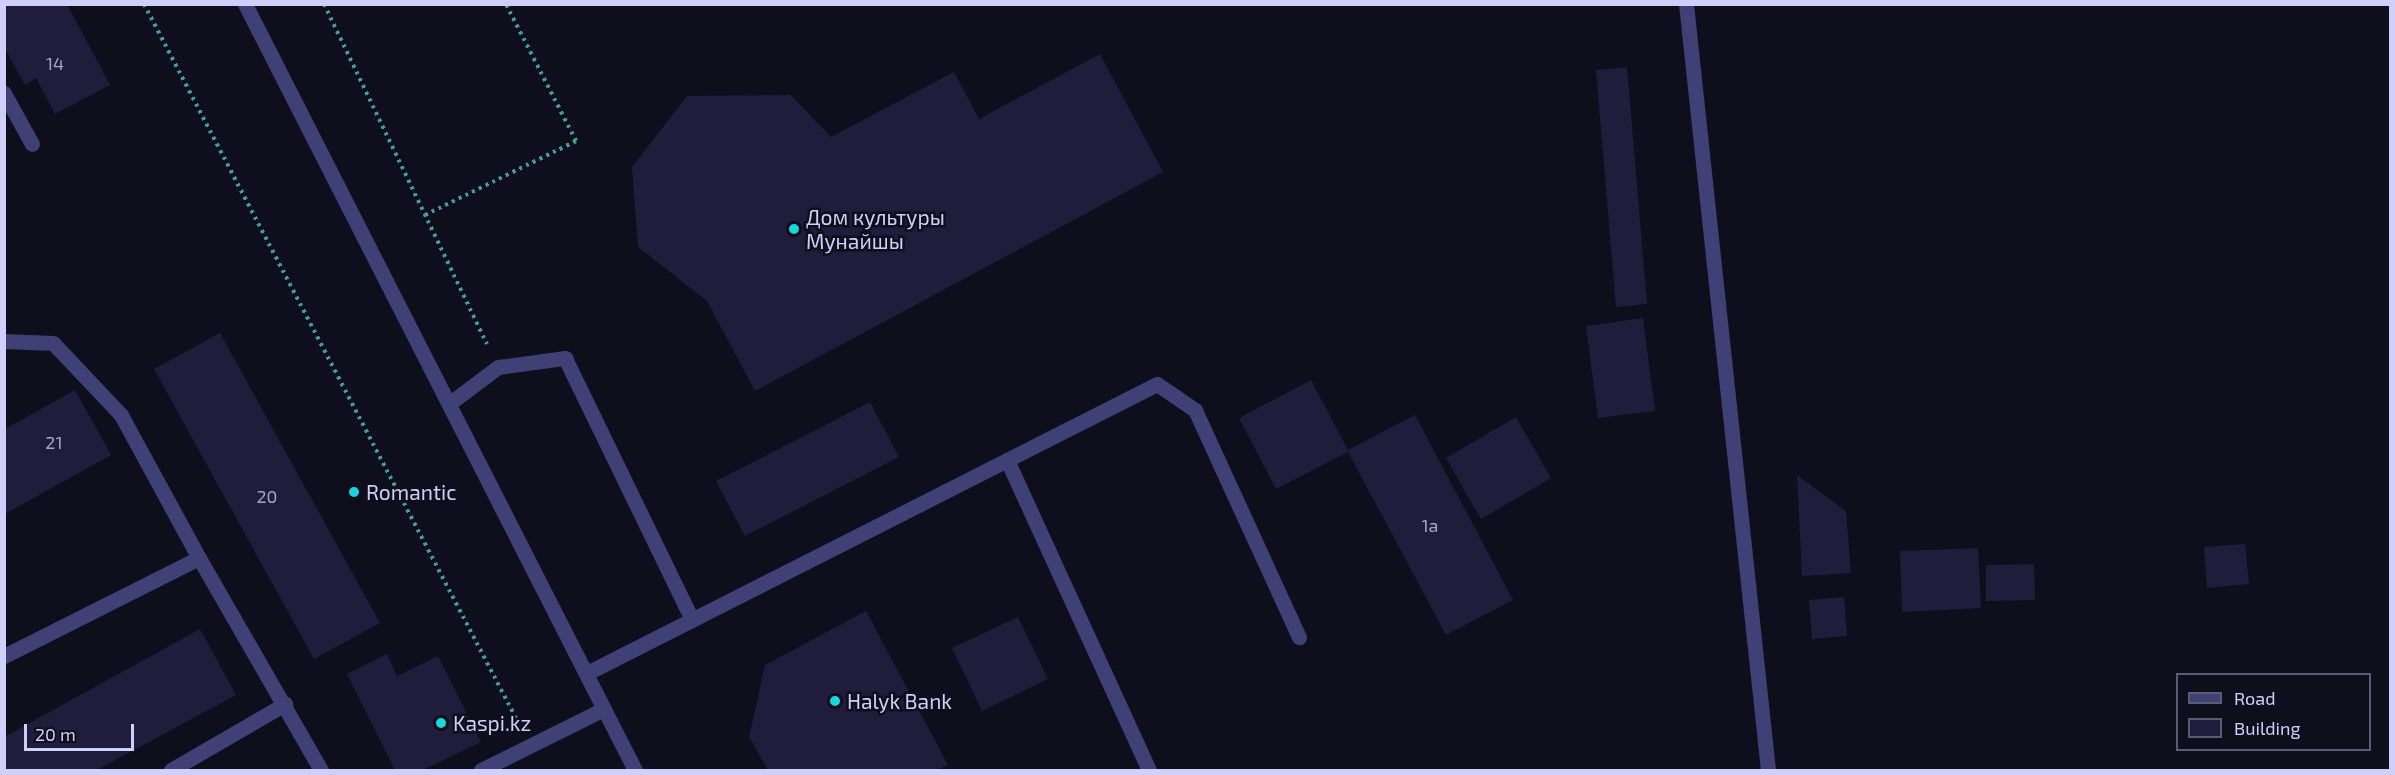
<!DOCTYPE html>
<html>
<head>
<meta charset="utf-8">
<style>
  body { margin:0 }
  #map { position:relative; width:2395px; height:775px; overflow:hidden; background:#0f0e1c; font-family:"Exo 2",sans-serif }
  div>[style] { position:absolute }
  .building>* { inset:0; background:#201c3b }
  .path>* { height:4px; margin-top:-2px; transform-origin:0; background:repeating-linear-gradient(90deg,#3ba193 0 3px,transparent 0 7.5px) }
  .minor>* { height:15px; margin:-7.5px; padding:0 7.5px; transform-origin:7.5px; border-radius:7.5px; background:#3e4076 }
  .dots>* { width:16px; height:16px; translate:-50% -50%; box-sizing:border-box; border:3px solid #0f0e1c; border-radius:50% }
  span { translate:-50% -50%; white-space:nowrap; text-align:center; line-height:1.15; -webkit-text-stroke:5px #0f0e1c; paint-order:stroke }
  .number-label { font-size:18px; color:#a4a2ca }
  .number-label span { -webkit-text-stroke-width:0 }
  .poi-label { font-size:21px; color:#d0cff9 }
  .left { translate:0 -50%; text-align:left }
  .frame { position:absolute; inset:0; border:6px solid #d0cff9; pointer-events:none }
  .legend { position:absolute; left:2176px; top:673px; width:195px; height:78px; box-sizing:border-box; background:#0f0e1c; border:2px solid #5c5b74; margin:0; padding:8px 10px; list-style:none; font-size:18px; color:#d0cff9 }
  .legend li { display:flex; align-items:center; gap:12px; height:30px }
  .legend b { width:30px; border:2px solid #5c5b74 }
  .scale { position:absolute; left:24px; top:724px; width:110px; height:27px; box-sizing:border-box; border:3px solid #d0cff9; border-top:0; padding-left:8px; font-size:18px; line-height:21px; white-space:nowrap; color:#d0cff9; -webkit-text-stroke:4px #0f0e1c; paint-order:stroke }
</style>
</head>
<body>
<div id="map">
  <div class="building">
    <i style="clip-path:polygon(4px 4px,67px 4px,110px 85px,55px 114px,36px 78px,25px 85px,4px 47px)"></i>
    <i style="clip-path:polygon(1100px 54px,1163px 172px,755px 391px,707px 301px,638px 247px,632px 167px,687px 96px,791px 95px,831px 137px,954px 72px,979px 119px)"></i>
    <i style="clip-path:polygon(1627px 67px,1647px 304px,1616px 307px,1596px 70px)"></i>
    <i style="clip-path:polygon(1643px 318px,1655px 411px,1598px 418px,1586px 326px)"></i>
    <i style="clip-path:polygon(220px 333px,380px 623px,314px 659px,154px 369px)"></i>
    <i style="clip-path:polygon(1311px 380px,1348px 450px,1415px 415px,1513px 600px,1446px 635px,1348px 452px,1276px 489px,1239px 418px)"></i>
    <i style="clip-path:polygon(75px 390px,111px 455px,5px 514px,5px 429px)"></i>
    <i style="clip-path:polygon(870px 402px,899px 457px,745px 536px,716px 481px)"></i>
    <i style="clip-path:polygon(1516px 417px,1551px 478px,1481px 519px,1446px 458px)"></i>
    <i style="clip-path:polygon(1797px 475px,1846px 511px,1851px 573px,1802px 576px)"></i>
    <i style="clip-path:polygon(2245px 544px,2249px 584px,2207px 588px,2204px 547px)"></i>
    <i style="clip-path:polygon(1978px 548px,1981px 608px,1902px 612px,1900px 551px)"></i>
    <i style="clip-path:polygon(2034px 564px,2035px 600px,1986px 601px,1986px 565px)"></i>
    <i style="clip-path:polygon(1844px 597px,1847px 636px,1812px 639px,1809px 600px)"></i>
    <i style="clip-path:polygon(866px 611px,948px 765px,937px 770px,768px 770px,749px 737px,765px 665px)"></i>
    <i style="clip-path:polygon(1018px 617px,1048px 679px,982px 711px,952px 648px)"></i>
    <i style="clip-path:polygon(200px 629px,236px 695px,97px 770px,4px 770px,4px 737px)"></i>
    <i style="clip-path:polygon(387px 654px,397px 676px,438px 656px,481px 742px,423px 770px,395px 770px,347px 674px)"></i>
  </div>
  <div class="path">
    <i style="left:144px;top:4px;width:810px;rotate:62.49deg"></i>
    <i style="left:324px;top:4px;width:377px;rotate:64.4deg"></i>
    <i style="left:425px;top:215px;width:168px;rotate:-26.1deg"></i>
    <i style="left:576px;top:141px;width:154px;rotate:-117.1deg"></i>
  </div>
  <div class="minor">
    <i style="left:245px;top:4px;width:860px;rotate:63.02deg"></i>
    <i style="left:1686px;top:4px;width:770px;rotate:83.89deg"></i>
    <i style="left:4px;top:93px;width:58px;rotate:61.2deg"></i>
    <i style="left:4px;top:341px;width:49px;rotate:2.3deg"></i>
    <i style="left:53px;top:343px;width:99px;rotate:46.6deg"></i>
    <i style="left:121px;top:415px;width:163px;rotate:61.4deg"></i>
    <i style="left:450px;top:403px;width:60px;rotate:-36.9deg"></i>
    <i style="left:498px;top:367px;width:68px;rotate:-7.7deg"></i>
    <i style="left:565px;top:358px;width:291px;rotate:64.1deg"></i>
    <i style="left:1007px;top:460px;width:341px;rotate:65.4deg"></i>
    <i style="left:4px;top:656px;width:218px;rotate:-26.7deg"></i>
    <i style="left:199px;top:558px;width:245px;rotate:60.1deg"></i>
    <i style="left:587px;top:673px;width:639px;rotate:-26.89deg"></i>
    <i style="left:1157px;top:384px;width:46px;rotate:34.4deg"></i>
    <i style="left:1195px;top:410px;width:250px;rotate:65.4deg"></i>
    <i style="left:171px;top:770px;width:132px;rotate:-30.1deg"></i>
    <i style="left:481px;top:770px;width:137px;rotate:-26.4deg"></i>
  </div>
  <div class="dots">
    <i style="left:794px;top:229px;background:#1ad5d9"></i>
    <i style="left:354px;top:492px;background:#1ad5d9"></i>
    <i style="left:835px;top:701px;background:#1ad5d9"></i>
    <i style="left:441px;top:723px;background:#1ad5d9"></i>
  </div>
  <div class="number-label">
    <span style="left:55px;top:63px">14</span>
    <span style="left:54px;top:442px">21</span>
    <span style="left:267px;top:496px">20</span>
    <span style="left:1430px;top:525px">1а</span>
  </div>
  <div class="poi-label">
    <span class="left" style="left:806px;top:229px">Дом культуры<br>Мунайшы</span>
    <span class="left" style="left:366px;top:492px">Romantic</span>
    <span class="left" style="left:847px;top:701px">Halyk Bank</span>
    <span class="left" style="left:453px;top:723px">Kaspi.kz</span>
  </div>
  <div class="frame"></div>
  <ul class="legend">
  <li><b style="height:8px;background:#3e4076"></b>Road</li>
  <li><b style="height:16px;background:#201c3b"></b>Building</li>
  </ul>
  <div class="scale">20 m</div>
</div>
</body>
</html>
